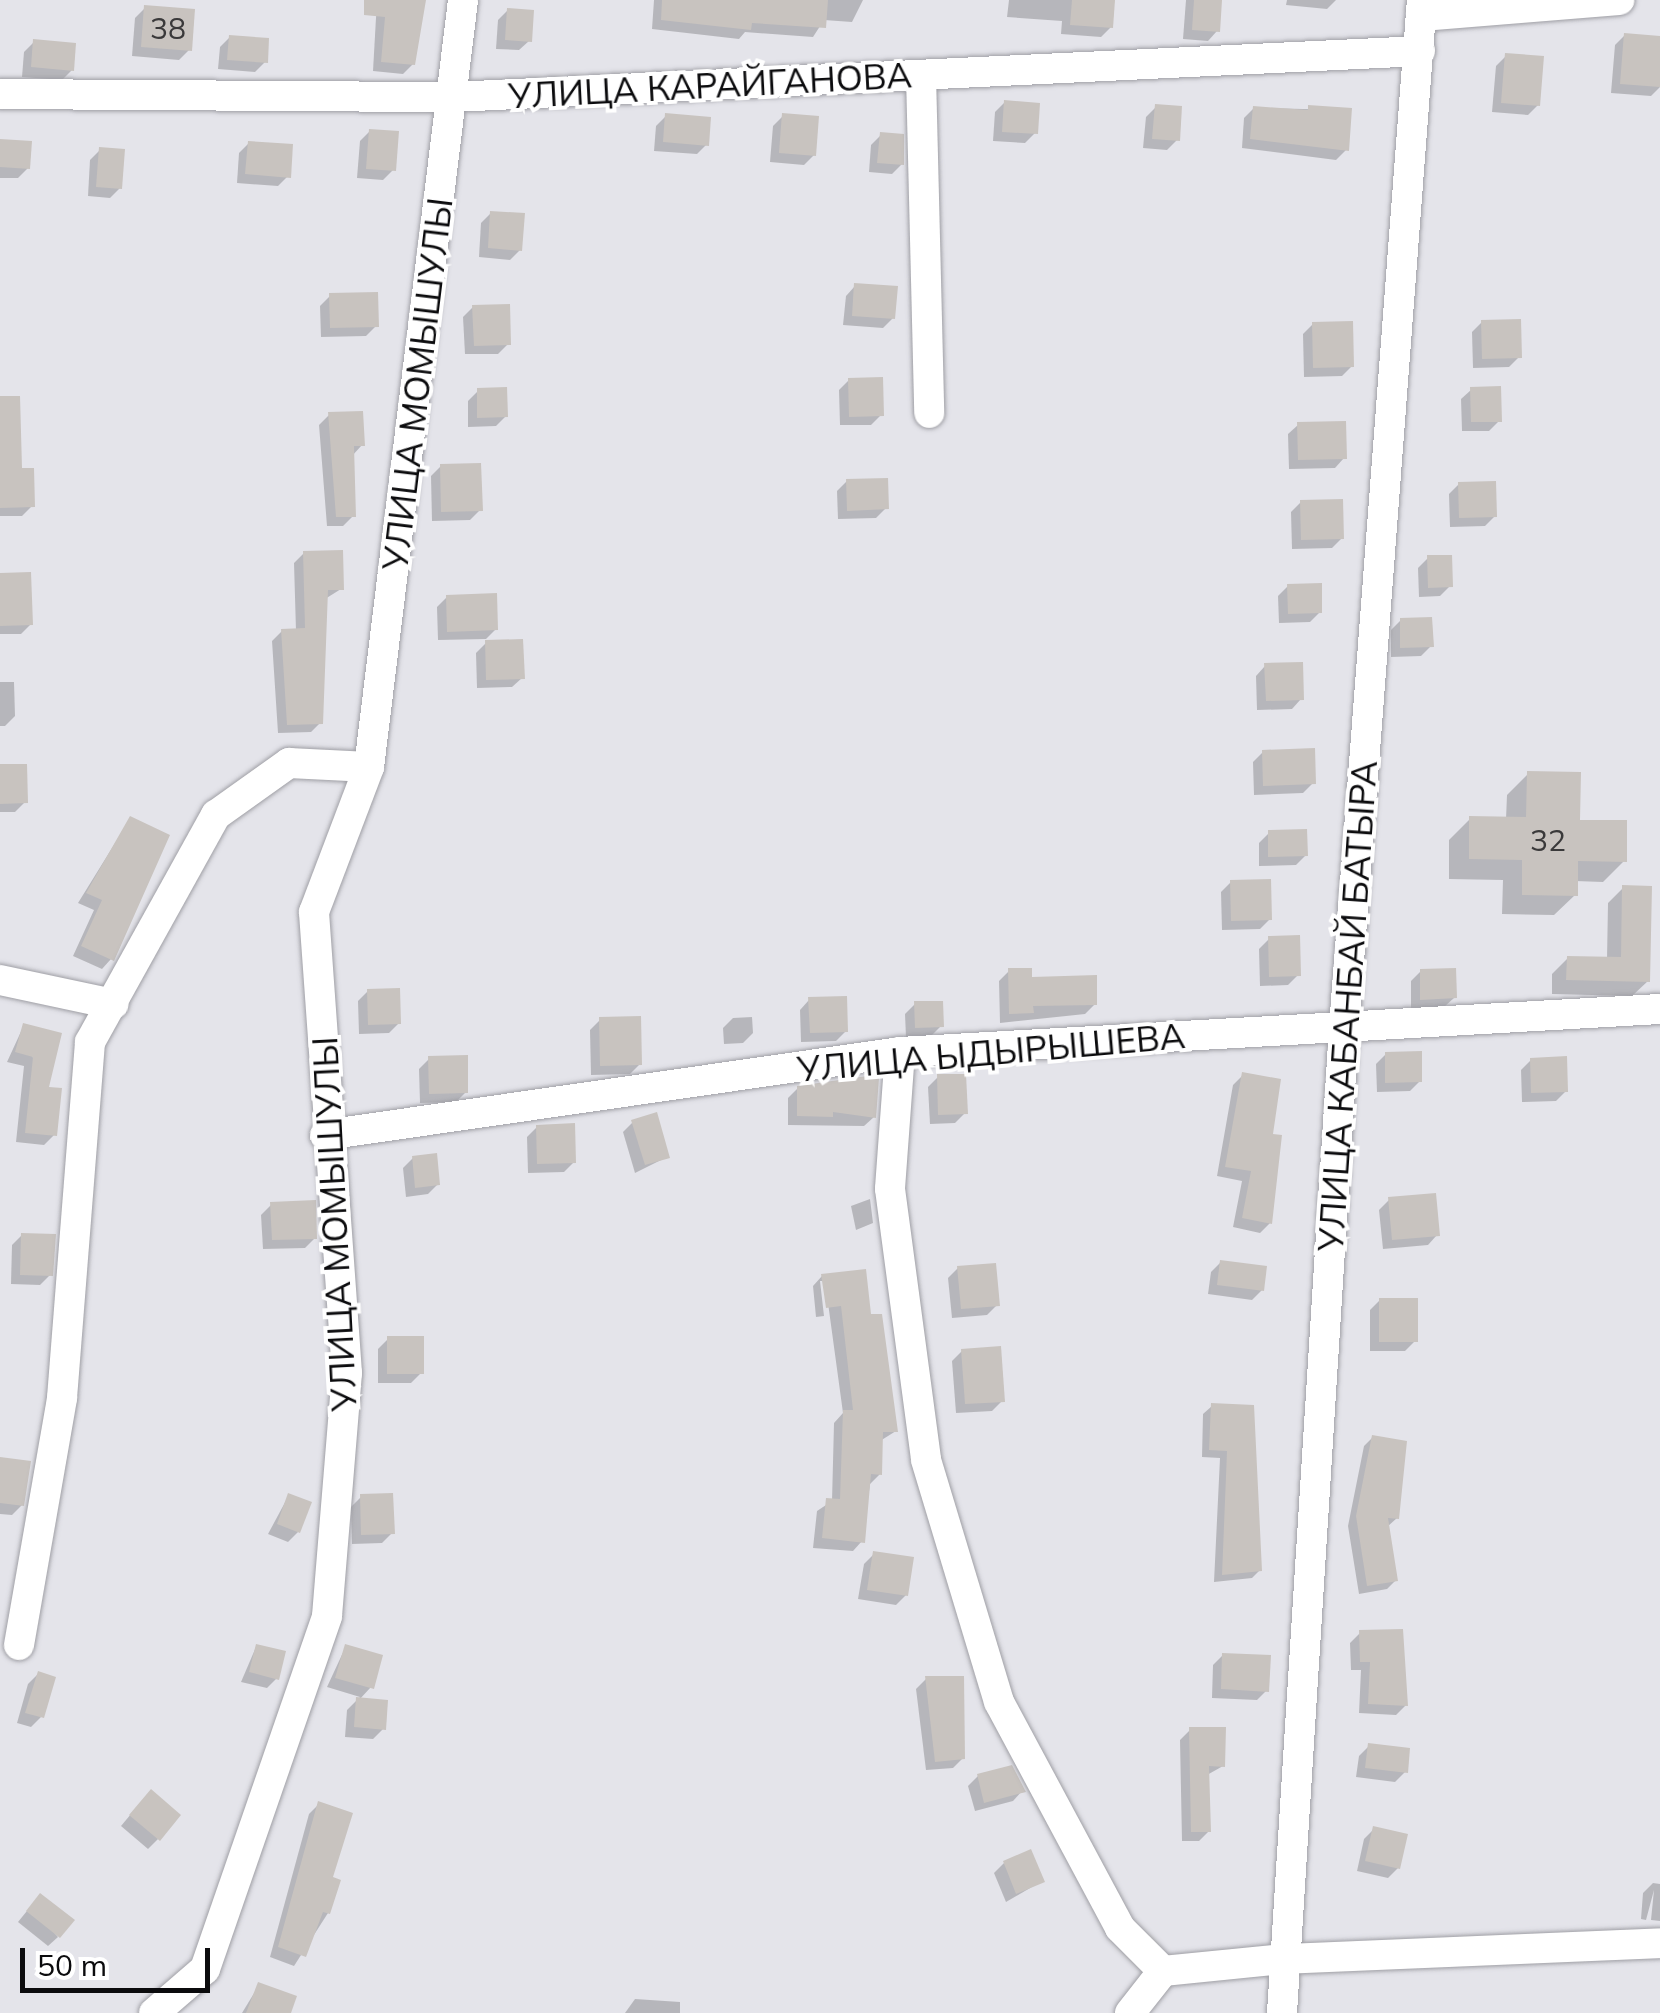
<!DOCTYPE html>
<html>
<head>
<meta charset="utf-8">
<style>
  body { margin:0 }
  #map { position:relative; width:1660px; height:2013px; overflow:hidden; background:#e4e4ea; font-family:Mulish,sans-serif }
  div>[style] { position:absolute }
  .shadow>* { inset:0; background:#0003 }
  .building>* { inset:0; background:#c8c3bf }
  .roads { filter:drop-shadow(0 0 2px #9f9fa5) drop-shadow(0 0 2px #9f9fa5) }
  .minor>* { height:30px; margin:-15px; padding:0 15px; transform-origin:15px; border-radius:15px; background:#fff }
  span { translate:-50% -50%; white-space:nowrap; text-align:center; line-height:1.15; -webkit-text-stroke:8px #fff; paint-order:stroke }
  .number-label { font-size:30px; color:#3a393a }
  .number-label span { -webkit-text-stroke-width:0 }
  .street-label { font-size:35px; color:#0b0b0d }
  .scale { position:absolute; left:20px; top:1948px; width:190px; height:45px; box-sizing:border-box; border:5px solid #0b0b0d; border-top:0; padding-left:12px; font-size:30px; line-height:35px; white-space:nowrap; color:#0b0b0d; -webkit-text-stroke:8px #fff; paint-order:stroke }
</style>
</head>
<body>
<div id="map">
  <div class="shadow">
    <i style="clip-path:polygon(377px 0,423px 0,413px 64px,403px 74px,373px 71px)"></i>
    <i style="clip-path:polygon(654px 0,863px 0,852px 22px,824px 20px,813px 37px,745px 32px,739px 39px,652px 29px)"></i>
    <i style="clip-path:polygon(1009px 0,1112px 0,1111px 27px,1101px 37px,1061px 34px,1062px 21px,1007px 17px)"></i>
    <i style="clip-path:polygon(1186px 0,1220px 0,1217px 31px,1208px 41px,1183px 39px)"></i>
    <i style="clip-path:polygon(1287px 0,1336px 0,1327px 9px,1286px 5px)"></i>
    <i style="clip-path:polygon(145px 8px,189px 50px,179px 60px,132px 56px,135px 18px)"></i>
    <i style="clip-path:polygon(508px 10px,529px 41px,519px 50px,496px 49px,498px 20px)"></i>
    <i style="clip-path:polygon(1625px 35px,1660px 38px,1660px 87px,1651px 96px,1611px 93px,1615px 45px)"></i>
    <i style="clip-path:polygon(230px 37px,265px 62px,255px 72px,218px 69px,220px 47px)"></i>
    <i style="clip-path:polygon(34px 42px,72px 70px,62px 80px,22px 77px,24px 52px)"></i>
    <i style="clip-path:polygon(1506px 56px,1538px 105px,1528px 115px,1492px 112px,1496px 66px)"></i>
    <i style="clip-path:polygon(1005px 102px,1035px 133px,1025px 143px,993px 141px,995px 112px)"></i>
    <i style="clip-path:polygon(1156px 107px,1177px 140px,1167px 150px,1143px 148px,1146px 117px)"></i>
    <i style="clip-path:polygon(1254px 108px,1349px 110px,1346px 150px,1336px 160px,1242px 148px,1244px 118px)"></i>
    <i style="clip-path:polygon(666px 116px,707px 144px,697px 154px,654px 151px,656px 126px)"></i>
    <i style="clip-path:polygon(783px 116px,814px 155px,804px 165px,770px 162px,773px 126px)"></i>
    <i style="clip-path:polygon(370px 131px,393px 170px,383px 180px,357px 178px,360px 141px)"></i>
    <i style="clip-path:polygon(881px 135px,902px 164px,892px 174px,869px 172px,871px 145px)"></i>
    <i style="clip-path:polygon(0 142px,28px 168px,18px 178px,0 178px)"></i>
    <i style="clip-path:polygon(249px 143px,288px 176px,278px 186px,237px 183px,239px 153px)"></i>
    <i style="clip-path:polygon(100px 150px,120px 188px,110px 198px,88px 196px,90px 160px)"></i>
    <i style="clip-path:polygon(491px 213px,520px 250px,510px 260px,479px 257px,481px 223px)"></i>
    <i style="clip-path:polygon(855px 286px,893px 318px,883px 328px,843px 325px,846px 296px)"></i>
    <i style="clip-path:polygon(330px 296px,376px 326px,366px 336px,321px 337px,320px 306px)"></i>
    <i style="clip-path:polygon(473px 307px,508px 344px,498px 354px,465px 354px,463px 317px)"></i>
    <i style="clip-path:polygon(1482px 322px,1519px 357px,1509px 367px,1473px 368px,1472px 332px)"></i>
    <i style="clip-path:polygon(1313px 324px,1352px 366px,1342px 376px,1304px 377px,1303px 334px)"></i>
    <i style="clip-path:polygon(849px 380px,881px 415px,871px 425px,840px 425px,839px 390px)"></i>
    <i style="clip-path:polygon(1471px 390px,1499px 421px,1489px 431px,1462px 431px,1461px 399px)"></i>
    <i style="clip-path:polygon(478px 391px,506px 416px,496px 426px,468px 427px,468px 401px)"></i>
    <i style="clip-path:polygon(0 399px,32px 506px,22px 516px,0 516px)"></i>
    <i style="clip-path:polygon(329px 415px,362px 445px,352px 456px,353px 516px,343px 526px,327px 526px,319px 425px)"></i>
    <i style="clip-path:polygon(1298px 425px,1344px 458px,1335px 468px,1289px 469px,1288px 434px)"></i>
    <i style="clip-path:polygon(441px 466px,480px 510px,470px 520px,432px 521px,431px 476px)"></i>
    <i style="clip-path:polygon(847px 481px,886px 508px,876px 518px,838px 519px,837px 491px)"></i>
    <i style="clip-path:polygon(1459px 484px,1495px 516px,1485px 526px,1450px 527px,1449px 494px)"></i>
    <i style="clip-path:polygon(1301px 502px,1342px 538px,1332px 548px,1292px 549px,1291px 512px)"></i>
    <i style="clip-path:polygon(304px 553px,341px 589px,325px 599px,321px 722px,311px 732px,278px 733px,272px 641px,282px 631px,296px 631px,294px 563px)"></i>
    <i style="clip-path:polygon(1428px 558px,1450px 586px,1440px 596px,1419px 597px,1418px 568px)"></i>
    <i style="clip-path:polygon(0 576px,31px 624px,21px 634px,0 634px)"></i>
    <i style="clip-path:polygon(1288px 586px,1320px 612px,1310px 622px,1279px 623px,1278px 596px)"></i>
    <i style="clip-path:polygon(447px 597px,496px 629px,486px 639px,438px 640px,437px 607px)"></i>
    <i style="clip-path:polygon(1401px 620px,1431px 646px,1421px 656px,1391px 657px,1391px 630px)"></i>
    <i style="clip-path:polygon(486px 643px,522px 678px,512px 687px,477px 688px,476px 653px)"></i>
    <i style="clip-path:polygon(1265px 666px,1301px 699px,1292px 709px,1257px 710px,1256px 676px)"></i>
    <i style="clip-path:polygon(0 682px,14px 682px,15px 716px,5px 726px,0 726px)"></i>
    <i style="clip-path:polygon(1263px 752px,1313px 783px,1303px 793px,1254px 795px,1253px 762px)"></i>
    <i style="clip-path:polygon(0 767px,25px 802px,15px 812px,0 812px)"></i>
    <i style="clip-path:polygon(1528px 774px,1624px 861px,1603px 882px,1575px 881px,1575px 895px,1554px 915px,1502px 914px,1503px 880px,1449px 879px,1449px 840px,1470px 819px,1506px 819px,1507px 795px)"></i>
    <i style="clip-path:polygon(130px 819px,111px 959px,102px 969px,73px 956px,94px 910px,78px 903px)"></i>
    <i style="clip-path:polygon(1269px 833px,1306px 855px,1296px 865px,1259px 866px,1259px 843px)"></i>
    <i style="clip-path:polygon(1231px 882px,1270px 919px,1260px 929px,1222px 930px,1221px 892px)"></i>
    <i style="clip-path:polygon(1623px 888px,1648px 981px,1632px 996px,1552px 994px,1552px 974px,1568px 958px,1607px 959px,1608px 903px)"></i>
    <i style="clip-path:polygon(1269px 939px,1298px 975px,1288px 985px,1260px 986px,1259px 949px)"></i>
    <i style="clip-path:polygon(1009px 971px,1030px 980px,1095px 1004px,1085px 1014px,1000px 1023px,999px 981px)"></i>
    <i style="clip-path:polygon(1421px 971px,1454px 998px,1444px 1007px,1411px 1008px,1411px 981px)"></i>
    <i style="clip-path:polygon(368px 991px,399px 1023px,389px 1033px,359px 1034px,358px 1001px)"></i>
    <i style="clip-path:polygon(809px 1000px,846px 1031px,836px 1041px,801px 1042px,800px 1010px)"></i>
    <i style="clip-path:polygon(915px 1004px,941px 1026px,931px 1036px,906px 1037px,905px 1014px)"></i>
    <i style="clip-path:polygon(752px 1017px,753px 1033px,743px 1043px,724px 1044px,723px 1028px,733px 1018px)"></i>
    <i style="clip-path:polygon(600px 1020px,640px 1064px,630px 1074px,591px 1075px,590px 1030px)"></i>
    <i style="clip-path:polygon(24px 1025px,54px 1135px,44px 1145px,16px 1142px,24px 1066px,7px 1062px)"></i>
    <i style="clip-path:polygon(1386px 1054px,1420px 1081px,1410px 1091px,1377px 1092px,1376px 1064px)"></i>
    <i style="clip-path:polygon(429px 1059px,466px 1092px,456px 1102px,420px 1103px,419px 1069px)"></i>
    <i style="clip-path:polygon(1531px 1060px,1566px 1091px,1556px 1101px,1522px 1102px,1521px 1070px)"></i>
    <i style="clip-path:polygon(1243px 1075px,1270px 1136px,1270px 1223px,1260px 1233px,1233px 1227px,1242px 1181px,1217px 1176px,1233px 1085px)"></i>
    <i style="clip-path:polygon(938px 1077px,965px 1113px,955px 1123px,930px 1124px,928px 1087px)"></i>
    <i style="clip-path:polygon(798px 1088px,874px 1117px,864px 1126px,788px 1125px,788px 1098px)"></i>
    <i style="clip-path:polygon(633px 1122px,667px 1157px,635px 1173px,623px 1132px)"></i>
    <i style="clip-path:polygon(537px 1127px,574px 1162px,564px 1172px,528px 1173px,527px 1137px)"></i>
    <i style="clip-path:polygon(413px 1158px,438px 1184px,428px 1194px,406px 1197px,403px 1168px)"></i>
    <i style="clip-path:polygon(870px 1199px,873px 1223px,856px 1230px,851px 1206px)"></i>
    <i style="clip-path:polygon(1389px 1200px,1437px 1235px,1428px 1245px,1383px 1249px,1379px 1210px)"></i>
    <i style="clip-path:polygon(271px 1205px,315px 1238px,305px 1248px,263px 1249px,261px 1215px)"></i>
    <i style="clip-path:polygon(22px 1235px,50px 1275px,40px 1285px,11px 1284px,12px 1245px)"></i>
    <i style="clip-path:polygon(1221px 1262px,1262px 1290px,1252px 1300px,1208px 1294px,1211px 1272px)"></i>
    <i style="clip-path:polygon(958px 1268px,997px 1305px,987px 1315px,952px 1318px,948px 1278px)"></i>
    <i style="clip-path:polygon(822px 1276px,869px 1317px,896px 1431px,880px 1441px,880px 1474px,870px 1484px,862px 1541px,853px 1551px,813px 1548px,817px 1511px,832px 1501px,834px 1423px,843px 1413px,825px 1281px,820px 1281px,824px 1316px,816px 1317px,813px 1286px)"></i>
    <i style="clip-path:polygon(1380px 1300px,1415px 1341px,1405px 1351px,1370px 1351px,1370px 1310px)"></i>
    <i style="clip-path:polygon(388px 1339px,421px 1373px,411px 1383px,378px 1383px,378px 1349px)"></i>
    <i style="clip-path:polygon(962px 1351px,1002px 1401px,992px 1411px,956px 1413px,952px 1361px)"></i>
    <i style="clip-path:polygon(1212px 1406px,1252px 1407px,1260px 1570px,1252px 1578px,1214px 1582px,1220px 1458px,1202px 1457px,1203px 1414px)"></i>
    <i style="clip-path:polygon(1373px 1437px,1397px 1518px,1387px 1527px,1396px 1580px,1387px 1589px,1359px 1594px,1348px 1526px,1364px 1446px)"></i>
    <i style="clip-path:polygon(0 1460px,22px 1505px,12px 1515px,0 1514px)"></i>
    <i style="clip-path:polygon(289px 1495px,298px 1532px,288px 1542px,268px 1534px)"></i>
    <i style="clip-path:polygon(361px 1497px,392px 1533px,382px 1543px,352px 1544px,351px 1507px)"></i>
    <i style="clip-path:polygon(874px 1554px,906px 1595px,896px 1605px,858px 1599px,864px 1564px)"></i>
    <i style="clip-path:polygon(1360px 1633px,1406px 1705px,1396px 1715px,1359px 1713px,1361px 1670px,1351px 1670px,1350px 1643px)"></i>
    <i style="clip-path:polygon(346px 1646px,371px 1687px,359px 1700px,383px 1729px,373px 1739px,345px 1737px,347px 1710px,360px 1697px,327px 1687px)"></i>
    <i style="clip-path:polygon(256px 1647px,277px 1678px,267px 1688px,241px 1682px)"></i>
    <i style="clip-path:polygon(1223px 1655px,1267px 1690px,1257px 1700px,1212px 1698px,1213px 1665px)"></i>
    <i style="clip-path:polygon(38px 1674px,41px 1717px,31px 1727px,17px 1723px,28px 1684px)"></i>
    <i style="clip-path:polygon(926px 1679px,963px 1758px,953px 1768px,926px 1770px,916px 1689px)"></i>
    <i style="clip-path:polygon(1190px 1730px,1223px 1766px,1207px 1775px,1209px 1831px,1199px 1841px,1182px 1841px,1180px 1740px)"></i>
    <i style="clip-path:polygon(1369px 1746px,1405px 1772px,1395px 1782px,1356px 1777px,1359px 1756px)"></i>
    <i style="clip-path:polygon(978px 1776px,1022px 1791px,1013px 1801px,975px 1811px,968px 1786px)"></i>
    <i style="clip-path:polygon(141px 1802px,158px 1839px,148px 1849px,121px 1826px)"></i>
    <i style="clip-path:polygon(319px 1804px,328px 1913px,294px 1966px,270px 1957px,309px 1814px)"></i>
    <i style="clip-path:polygon(1374px 1829px,1398px 1868px,1388px 1878px,1357px 1871px,1364px 1839px)"></i>
    <i style="clip-path:polygon(1004px 1863px,1042px 1881px,1006px 1902px,994px 1873px)"></i>
    <i style="clip-path:polygon(1653px 1883px,1660px 1884px,1660px 1921px,1651px 1920px,1654px 1890px,1646px 1920px,1641px 1919px,1643px 1893px)"></i>
    <i style="clip-path:polygon(31px 1906px,58px 1937px,48px 1946px,18px 1922px)"></i>
    <i style="clip-path:polygon(259px 1985px,288px 2013px,242px 2013px)"></i>
    <i style="clip-path:polygon(635px 1999px,680px 2002px,680px 2013px,625px 2013px)"></i>
  </div>
  <div class="building">
    <i style="clip-path:polygon(364px 0,426px 0,415px 65px,381px 62px,385px 17px,364px 15px)"></i>
    <i style="clip-path:polygon(662px 0,828px 0,826px 28px,752px 23px,751px 30px,661px 20px)"></i>
    <i style="clip-path:polygon(1072px 0,1115px 0,1113px 28px,1070px 25px)"></i>
    <i style="clip-path:polygon(1194px 0,1222px 0,1220px 32px,1192px 30px)"></i>
    <i style="clip-path:polygon(144px 5px,195px 9px,192px 51px,141px 47px)"></i>
    <i style="clip-path:polygon(507px 8px,534px 10px,532px 42px,505px 40px)"></i>
    <i style="clip-path:polygon(1624px 33px,1660px 36px,1660px 87px,1620px 84px)"></i>
    <i style="clip-path:polygon(229px 35px,269px 38px,268px 63px,227px 60px)"></i>
    <i style="clip-path:polygon(33px 39px,76px 43px,74px 71px,31px 67px)"></i>
    <i style="clip-path:polygon(1505px 53px,1544px 56px,1540px 106px,1501px 103px)"></i>
    <i style="clip-path:polygon(1004px 100px,1040px 103px,1038px 134px,1002px 132px)"></i>
    <i style="clip-path:polygon(1155px 104px,1182px 106px,1180px 141px,1152px 139px)"></i>
    <i style="clip-path:polygon(1308px 105px,1352px 108px,1349px 151px,1250px 139px,1253px 106px,1308px 110px)"></i>
    <i style="clip-path:polygon(665px 113px,711px 117px,709px 146px,663px 142px)"></i>
    <i style="clip-path:polygon(782px 113px,819px 116px,816px 156px,779px 153px)"></i>
    <i style="clip-path:polygon(369px 129px,399px 131px,396px 171px,366px 169px)"></i>
    <i style="clip-path:polygon(880px 132px,904px 134px,904px 165px,877px 163px)"></i>
    <i style="clip-path:polygon(0 139px,32px 141px,30px 169px,0 167px)"></i>
    <i style="clip-path:polygon(248px 141px,293px 144px,291px 178px,245px 174px)"></i>
    <i style="clip-path:polygon(99px 147px,125px 149px,122px 189px,96px 187px)"></i>
    <i style="clip-path:polygon(490px 211px,525px 213px,522px 251px,488px 248px)"></i>
    <i style="clip-path:polygon(854px 283px,898px 286px,895px 319px,852px 316px)"></i>
    <i style="clip-path:polygon(378px 292px,379px 327px,330px 328px,329px 293px)"></i>
    <i style="clip-path:polygon(510px 304px,511px 345px,474px 346px,472px 305px)"></i>
    <i style="clip-path:polygon(1521px 319px,1522px 358px,1482px 359px,1481px 320px)"></i>
    <i style="clip-path:polygon(1353px 321px,1354px 367px,1313px 368px,1312px 322px)"></i>
    <i style="clip-path:polygon(883px 377px,884px 416px,849px 417px,848px 378px)"></i>
    <i style="clip-path:polygon(1501px 386px,1502px 422px,1471px 422px,1470px 387px)"></i>
    <i style="clip-path:polygon(507px 387px,508px 417px,477px 418px,477px 388px)"></i>
    <i style="clip-path:polygon(0 396px,20px 396px,22px 468px,34px 468px,35px 507px,0 508px)"></i>
    <i style="clip-path:polygon(363px 411px,365px 446px,354px 446px,356px 517px,336px 517px,328px 412px)"></i>
    <i style="clip-path:polygon(1346px 421px,1347px 459px,1298px 460px,1297px 422px)"></i>
    <i style="clip-path:polygon(481px 463px,483px 511px,441px 512px,440px 464px)"></i>
    <i style="clip-path:polygon(888px 478px,889px 509px,847px 511px,846px 479px)"></i>
    <i style="clip-path:polygon(1496px 481px,1497px 517px,1459px 518px,1458px 482px)"></i>
    <i style="clip-path:polygon(1343px 499px,1344px 539px,1301px 540px,1300px 500px)"></i>
    <i style="clip-path:polygon(343px 550px,344px 590px,328px 590px,323px 724px,287px 725px,281px 629px,305px 628px,303px 551px)"></i>
    <i style="clip-path:polygon(1427px 555px,1452px 555px,1453px 587px,1428px 588px)"></i>
    <i style="clip-path:polygon(31px 572px,33px 625px,0 626px,0 573px)"></i>
    <i style="clip-path:polygon(1322px 583px,1322px 613px,1288px 614px,1287px 584px)"></i>
    <i style="clip-path:polygon(497px 593px,498px 630px,447px 632px,446px 595px)"></i>
    <i style="clip-path:polygon(1432px 617px,1434px 647px,1400px 648px,1400px 618px)"></i>
    <i style="clip-path:polygon(523px 639px,525px 679px,486px 680px,485px 640px)"></i>
    <i style="clip-path:polygon(1303px 662px,1304px 700px,1266px 701px,1264px 663px)"></i>
    <i style="clip-path:polygon(1315px 748px,1316px 784px,1263px 786px,1262px 750px)"></i>
    <i style="clip-path:polygon(0 764px,27px 764px,28px 803px,0 804px)"></i>
    <i style="clip-path:polygon(1527px 771px,1581px 772px,1580px 820px,1627px 820px,1627px 862px,1578px 861px,1578px 896px,1522px 895px,1522px 860px,1469px 859px,1469px 816px,1526px 817px)"></i>
    <i style="clip-path:polygon(130px 816px,170px 835px,114px 961px,81px 946px,102px 900px,86px 893px)"></i>
    <i style="clip-path:polygon(1307px 829px,1308px 856px,1268px 857px,1268px 830px)"></i>
    <i style="clip-path:polygon(1271px 879px,1272px 920px,1231px 921px,1230px 880px)"></i>
    <i style="clip-path:polygon(1622px 885px,1652px 886px,1650px 982px,1566px 980px,1567px 956px,1621px 957px)"></i>
    <i style="clip-path:polygon(1300px 935px,1301px 976px,1269px 977px,1268px 936px)"></i>
    <i style="clip-path:polygon(1008px 968px,1032px 968px,1032px 977px,1097px 975px,1097px 1005px,1033px 1006px,1034px 1013px,1009px 1014px)"></i>
    <i style="clip-path:polygon(1456px 968px,1457px 998px,1420px 1000px,1420px 969px)"></i>
    <i style="clip-path:polygon(400px 988px,401px 1024px,368px 1025px,367px 989px)"></i>
    <i style="clip-path:polygon(847px 996px,848px 1032px,810px 1033px,808px 997px)"></i>
    <i style="clip-path:polygon(914px 1001px,943px 1001px,944px 1027px,915px 1028px)"></i>
    <i style="clip-path:polygon(641px 1016px,642px 1065px,600px 1066px,599px 1017px)"></i>
    <i style="clip-path:polygon(23px 1023px,62px 1033px,49px 1087px,62px 1088px,57px 1136px,25px 1133px,33px 1057px,15px 1052px)"></i>
    <i style="clip-path:polygon(1422px 1051px,1422px 1082px,1385px 1083px,1385px 1052px)"></i>
    <i style="clip-path:polygon(468px 1055px,468px 1093px,429px 1094px,428px 1056px)"></i>
    <i style="clip-path:polygon(1567px 1056px,1568px 1092px,1531px 1093px,1530px 1058px)"></i>
    <i style="clip-path:polygon(1242px 1072px,1281px 1079px,1273px 1134px,1282px 1135px,1272px 1224px,1242px 1218px,1251px 1171px,1225px 1167px)"></i>
    <i style="clip-path:polygon(937px 1074px,966px 1074px,968px 1114px,938px 1115px)"></i>
    <i style="clip-path:polygon(867px 1076px,879px 1078px,876px 1118px,833px 1112px,833px 1117px,797px 1116px,797px 1086px)"></i>
    <i style="clip-path:polygon(657px 1112px,670px 1158px,645px 1165px,631px 1120px)"></i>
    <i style="clip-path:polygon(575px 1123px,576px 1163px,537px 1164px,536px 1125px)"></i>
    <i style="clip-path:polygon(437px 1153px,440px 1185px,415px 1188px,412px 1156px)"></i>
    <i style="clip-path:polygon(1436px 1193px,1440px 1236px,1392px 1240px,1388px 1197px)"></i>
    <i style="clip-path:polygon(316px 1200px,317px 1239px,272px 1240px,270px 1202px)"></i>
    <i style="clip-path:polygon(21px 1233px,56px 1234px,53px 1276px,20px 1275px)"></i>
    <i style="clip-path:polygon(1220px 1260px,1267px 1266px,1264px 1291px,1217px 1285px)"></i>
    <i style="clip-path:polygon(996px 1263px,1000px 1306px,961px 1309px,957px 1266px)"></i>
    <i style="clip-path:polygon(866px 1269px,871px 1314px,882px 1314px,898px 1432px,883px 1432px,882px 1475px,871px 1474px,865px 1543px,822px 1538px,826px 1498px,840px 1499px,843px 1410px,853px 1410px,841px 1306px,826px 1308px,821px 1274px)"></i>
    <i style="clip-path:polygon(1379px 1298px,1418px 1298px,1418px 1342px,1379px 1342px)"></i>
    <i style="clip-path:polygon(387px 1336px,424px 1336px,424px 1374px,387px 1374px)"></i>
    <i style="clip-path:polygon(1001px 1346px,1005px 1402px,965px 1404px,961px 1349px)"></i>
    <i style="clip-path:polygon(1211px 1403px,1254px 1405px,1262px 1571px,1222px 1575px,1227px 1451px,1209px 1450px)"></i>
    <i style="clip-path:polygon(1372px 1435px,1407px 1441px,1399px 1519px,1388px 1518px,1398px 1581px,1367px 1586px,1356px 1516px)"></i>
    <i style="clip-path:polygon(0 1457px,31px 1461px,24px 1506px,0 1503px)"></i>
    <i style="clip-path:polygon(288px 1493px,312px 1502px,300px 1533px,277px 1524px)"></i>
    <i style="clip-path:polygon(393px 1493px,395px 1534px,361px 1535px,360px 1494px)"></i>
    <i style="clip-path:polygon(873px 1551px,914px 1557px,908px 1596px,867px 1590px)"></i>
    <i style="clip-path:polygon(1403px 1629px,1408px 1706px,1368px 1704px,1370px 1662px,1360px 1662px,1359px 1630px)"></i>
    <i style="clip-path:polygon(256px 1644px,286px 1651px,279px 1680px,249px 1672px)"></i>
    <i style="clip-path:polygon(345px 1644px,383px 1655px,374px 1689px,335px 1678px)"></i>
    <i style="clip-path:polygon(1222px 1653px,1271px 1655px,1269px 1692px,1221px 1689px)"></i>
    <i style="clip-path:polygon(38px 1671px,56px 1677px,44px 1718px,25px 1713px)"></i>
    <i style="clip-path:polygon(925px 1676px,964px 1676px,965px 1759px,935px 1762px)"></i>
    <i style="clip-path:polygon(356px 1697px,388px 1700px,386px 1730px,354px 1727px)"></i>
    <i style="clip-path:polygon(1189px 1727px,1226px 1727px,1225px 1767px,1209px 1766px,1211px 1832px,1191px 1832px)"></i>
    <i style="clip-path:polygon(1368px 1743px,1410px 1748px,1408px 1773px,1365px 1768px)"></i>
    <i style="clip-path:polygon(1012px 1765px,1026px 1792px,984px 1803px,977px 1774px)"></i>
    <i style="clip-path:polygon(151px 1789px,181px 1815px,160px 1841px,129px 1815px)"></i>
    <i style="clip-path:polygon(318px 1801px,353px 1813px,333px 1877px,341px 1880px,330px 1914px,323px 1912px,306px 1957px,278px 1947px)"></i>
    <i style="clip-path:polygon(1373px 1826px,1408px 1834px,1400px 1869px,1365px 1861px)"></i>
    <i style="clip-path:polygon(1031px 1849px,1045px 1882px,1016px 1894px,1003px 1861px)"></i>
    <i style="clip-path:polygon(40px 1893px,75px 1920px,60px 1938px,26px 1911px)"></i>
    <i style="clip-path:polygon(258px 1982px,297px 1996px,291px 2013px,246px 2013px)"></i>
  </div>
  <div class="roads">
    <div class="minor">
      <i style="left:1421px;top:16px;width:199px;rotate:-4.6deg"></i>
      <i style="left:921px;top:75px;width:338px;rotate:88.6deg"></i>
      <i style="left:0;top:94px;width:453px;rotate:0.4deg"></i>
      <i style="left:453px;top:97px;width:968px;rotate:-2.72deg"></i>
      <i style="left:0;top:980px;width:116px;rotate:12deg"></i>
      <i style="left:900px;top:1052px;width:137px;rotate:94.2deg"></i>
      <i style="left:890px;top:1189px;width:273px;rotate:82.4deg"></i>
      <i style="left:926px;top:1460px;width:253px;rotate:73.2deg"></i>
      <i style="left:999px;top:1702px;width:256px;rotate:61.8deg"></i>
      <i style="left:1120px;top:1928px;width:61px;rotate:45deg"></i>
      <i style="left:325px;top:1135px;width:581px;rotate:-8.21deg"></i>
      <i style="left:900px;top:1052px;width:761px;rotate:-3.24deg"></i>
      <i style="left:19px;top:1645px;width:251px;rotate:-80.1deg"></i>
      <i style="left:62px;top:1398px;width:357px;rotate:-85.5deg"></i>
      <i style="left:90px;top:1042px;width:260px;rotate:-61deg"></i>
      <i style="left:216px;top:815px;width:90px;rotate:-35.5deg"></i>
      <i style="left:289px;top:763px;width:80px;rotate:2.9deg"></i>
      <i style="left:154px;top:2013px;width:67px;rotate:-40.8deg"></i>
      <i style="left:205px;top:1969px;width:373px;rotate:-70.9deg"></i>
      <i style="left:327px;top:1616px;width:244px;rotate:-85.3deg"></i>
      <i style="left:347px;top:1373px;width:462px;rotate:-94.1deg"></i>
      <i style="left:314px;top:912px;width:155px;rotate:-69.2deg"></i>
      <i style="left:369px;top:767px;width:773px;rotate:-83.01deg"></i>
      <i style="left:1130px;top:2013px;width:53px;rotate:-51.8deg"></i>
      <i style="left:1163px;top:1971px;width:122px;rotate:-5.7deg"></i>
      <i style="left:1284px;top:1959px;width:376px;rotate:-2.4deg"></i>
      <i style="left:1282px;top:2013px;width:988px;rotate:-86.4deg"></i>
      <i style="left:1344px;top:1027px;width:1030px;rotate:-85.66deg"></i>
    </div>
  </div>
  <div class="number-label">
    <span style="left:168px;top:28px">38</span>
    <span style="left:1548px;top:840px">32</span>
  </div>
  <div class="street-label">
    <span style="left:710px;top:85px;rotate:-3deg">УЛИЦА КАРАЙГАНОВА</span>
    <span style="left:417px;top:384px;rotate:-83deg">УЛИЦА МОМЫШУЛЫ</span>
    <span style="left:1347px;top:1006px;rotate:-86deg">УЛИЦА КАБАНБАЙ БАТЫРА</span>
    <span style="left:991px;top:1052px;rotate:-5deg">УЛИЦА ЫДЫРЫШЕВА</span>
    <span style="left:334px;top:1224px;rotate:-93deg">УЛИЦА МОМЫШУЛЫ</span>
  </div>
  <div class="scale">50 m</div>
</div>
</body>
</html>
